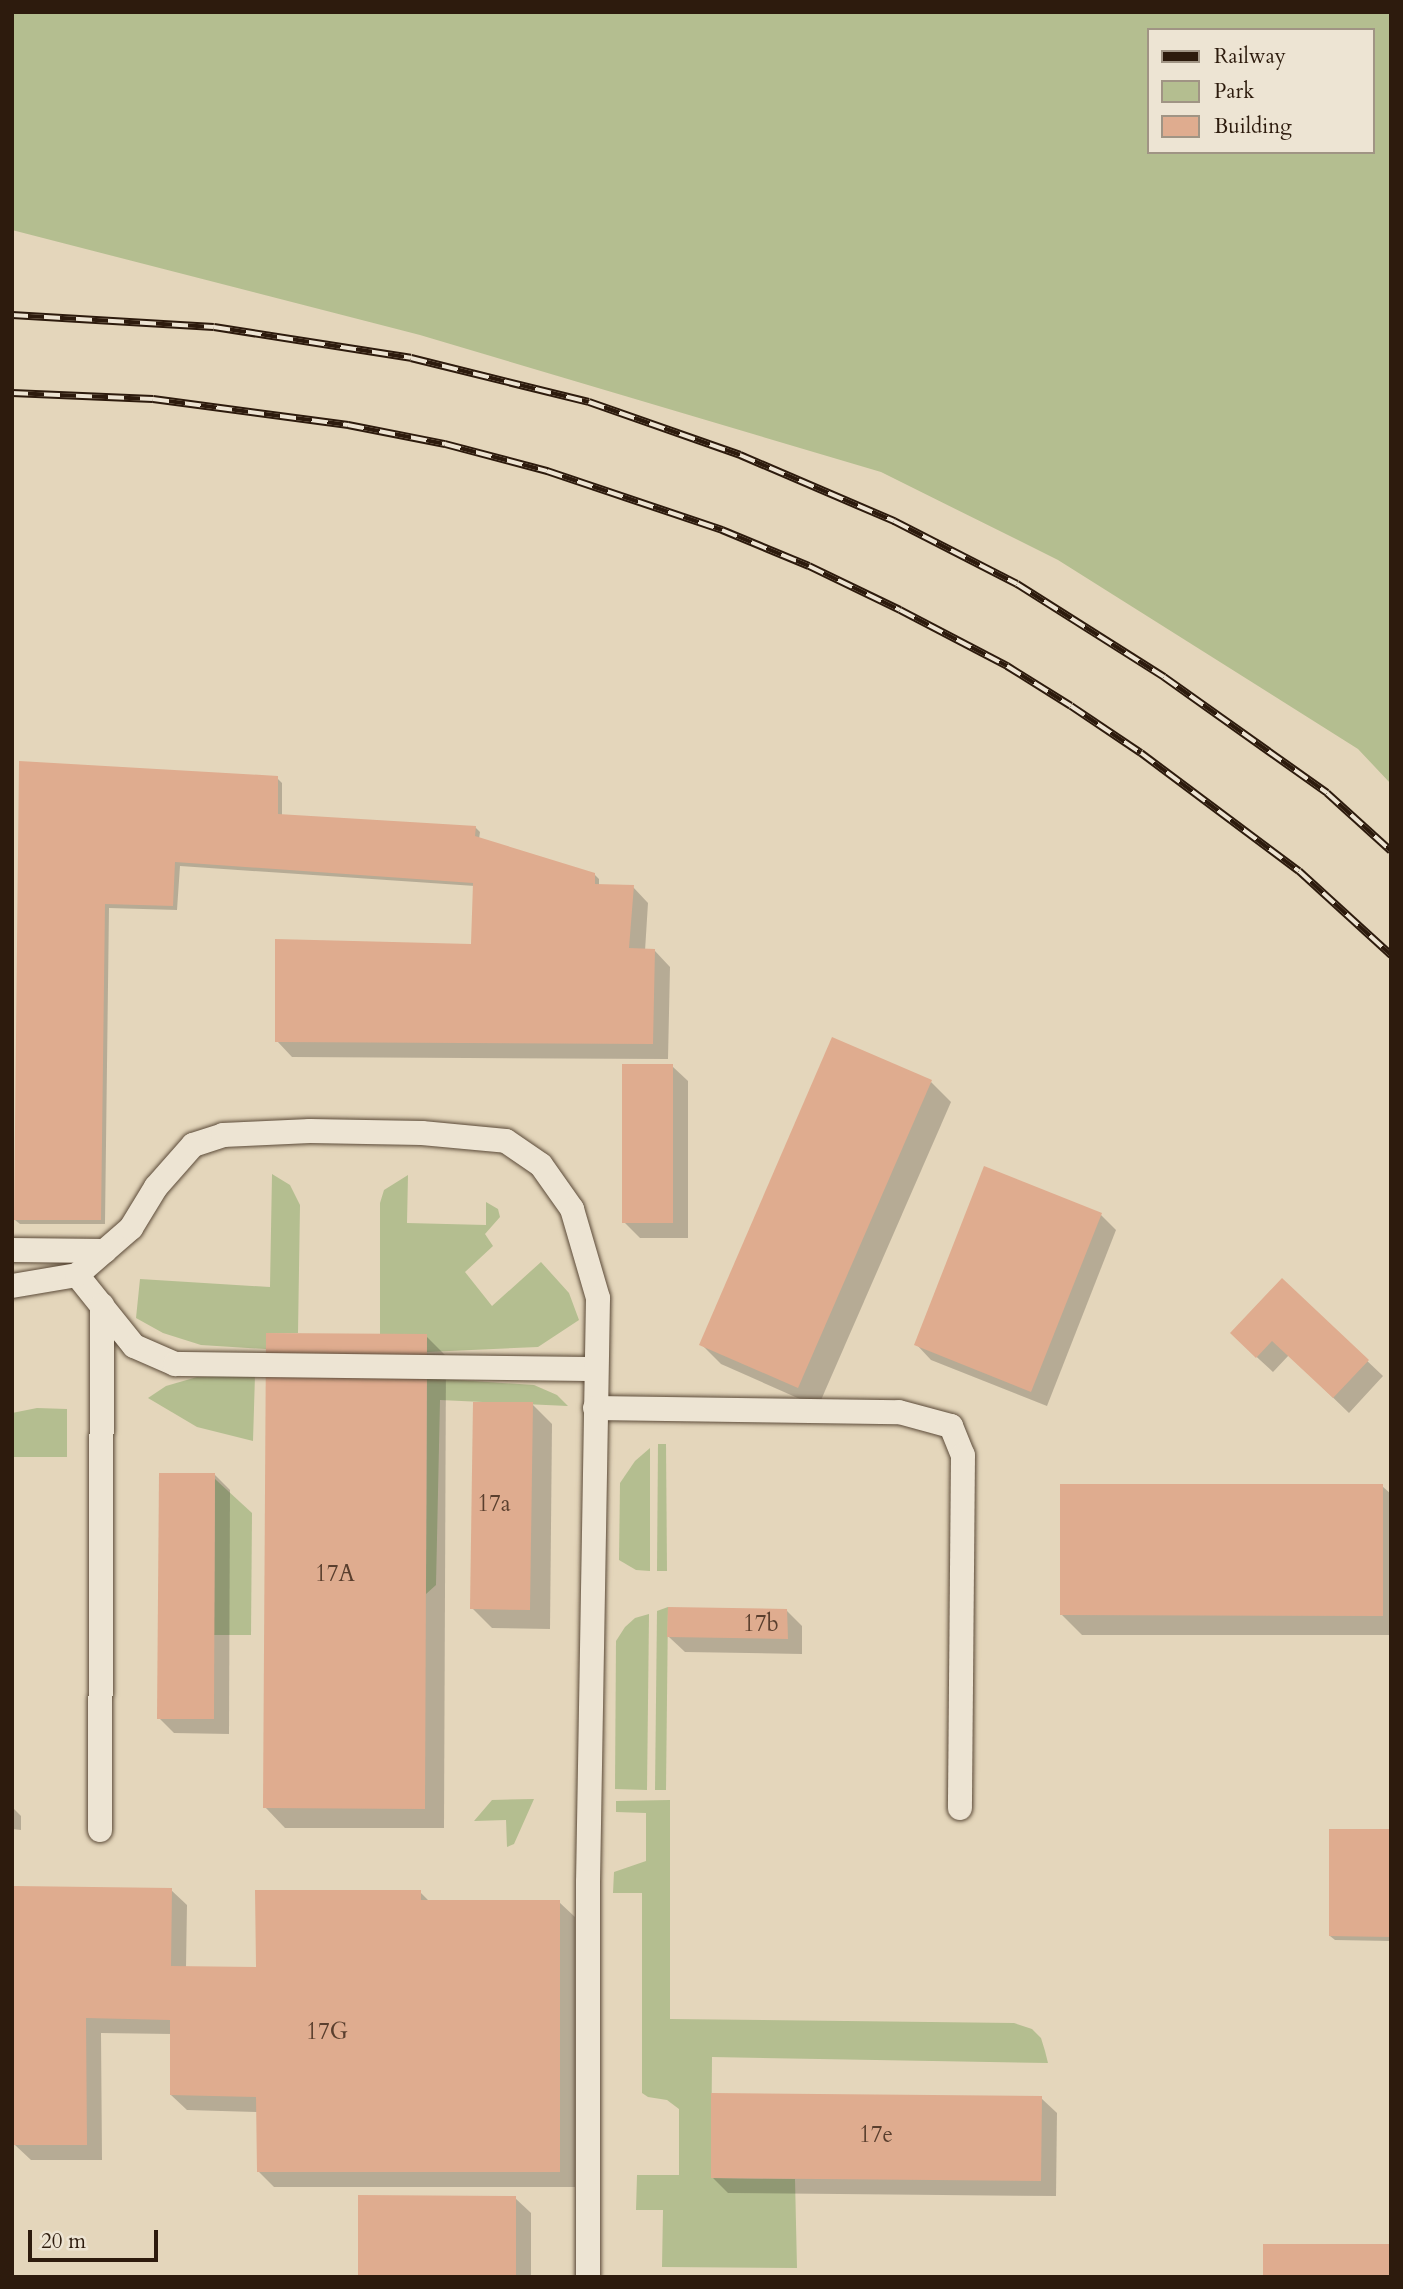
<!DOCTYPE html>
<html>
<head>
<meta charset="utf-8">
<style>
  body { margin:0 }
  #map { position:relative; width:1403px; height:2289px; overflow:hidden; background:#e4d6bb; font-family:Cardo,serif }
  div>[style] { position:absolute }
  .green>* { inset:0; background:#b4be90 }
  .shadow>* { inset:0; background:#0003 }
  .building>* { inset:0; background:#dfac8f }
  .roads { filter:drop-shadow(0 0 2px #5b4a38) drop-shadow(0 0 2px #5b4a38) }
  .service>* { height:24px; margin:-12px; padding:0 12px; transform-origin:12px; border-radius:12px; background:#ede4d3 }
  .rail>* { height:8px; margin-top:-4px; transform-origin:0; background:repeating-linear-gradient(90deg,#ede4d3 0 16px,#2d1b0d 0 32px); box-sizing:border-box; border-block:2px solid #2d1b0d }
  span { translate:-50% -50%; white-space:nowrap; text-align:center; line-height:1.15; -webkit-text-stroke:5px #ede4d3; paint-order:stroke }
  .number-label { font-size:23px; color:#5a3f2e }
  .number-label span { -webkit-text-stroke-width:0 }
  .frame { position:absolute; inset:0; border:14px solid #2d1b0d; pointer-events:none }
  .legend { position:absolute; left:1147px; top:28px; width:228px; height:126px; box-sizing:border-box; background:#ede4d3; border:2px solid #a09484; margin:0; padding:9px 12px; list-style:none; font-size:21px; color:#2d1b0d }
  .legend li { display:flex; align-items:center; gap:14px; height:35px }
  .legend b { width:35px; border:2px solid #a09484 }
  .scale { position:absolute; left:28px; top:2230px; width:130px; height:32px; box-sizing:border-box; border:4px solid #2d1b0d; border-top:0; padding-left:9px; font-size:21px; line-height:24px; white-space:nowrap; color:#2d1b0d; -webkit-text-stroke:5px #ede4d3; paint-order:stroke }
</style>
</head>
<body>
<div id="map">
  <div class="green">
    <i style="clip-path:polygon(evenodd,12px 12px,1391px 12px,1391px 784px,1358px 749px,1058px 560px,881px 472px,420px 335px,12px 230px,12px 12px,1149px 30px,1373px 30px,1373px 152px,1149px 152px,1149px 30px)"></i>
    <i style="clip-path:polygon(272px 1174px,290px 1185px,300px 1205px,298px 1333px,266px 1333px,266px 1349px,201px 1345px,163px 1333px,136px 1318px,140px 1279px,270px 1287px)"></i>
    <i style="clip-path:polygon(408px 1175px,407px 1223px,486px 1225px,486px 1202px,498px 1209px,500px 1217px,485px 1234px,493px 1246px,465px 1272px,492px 1306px,541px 1262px,569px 1293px,579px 1320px,538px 1347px,427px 1352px,427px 1334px,380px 1334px,380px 1203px,384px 1190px)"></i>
    <i style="clip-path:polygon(255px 1375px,253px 1441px,197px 1427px,148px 1398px,166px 1386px,197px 1377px)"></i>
    <i style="clip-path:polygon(427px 1378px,534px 1385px,557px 1395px,568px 1406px,440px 1400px,436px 1585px,426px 1594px)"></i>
    <i style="clip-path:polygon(37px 1408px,67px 1409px,67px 1457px,12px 1457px,12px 1413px)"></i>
    <i style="clip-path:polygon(658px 1444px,666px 1444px,667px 1571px,657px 1571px)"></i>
    <i style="clip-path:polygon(650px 1448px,650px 1571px,636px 1570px,619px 1560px,620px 1483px,635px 1461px)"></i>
    <i style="clip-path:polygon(215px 1479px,252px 1513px,251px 1635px,214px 1635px)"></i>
    <i style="clip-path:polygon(668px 1607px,666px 1790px,655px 1790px,657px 1611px)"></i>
    <i style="clip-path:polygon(649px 1614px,647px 1790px,615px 1789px,616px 1641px,625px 1627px,635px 1618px)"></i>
    <i style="clip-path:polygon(534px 1799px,514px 1844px,507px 1847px,506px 1820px,474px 1821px,492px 1800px)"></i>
    <i style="clip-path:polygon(670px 1800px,670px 2019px,1014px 2023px,1032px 2029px,1041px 2038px,1045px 2051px,1048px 2063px,712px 2057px,711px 2178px,795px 2179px,797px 2268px,662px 2267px,663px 2210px,636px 2210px,637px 2175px,679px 2175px,679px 2109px,667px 2100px,648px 2097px,642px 2093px,642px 1893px,613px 1893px,614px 1872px,646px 1861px,646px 1813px,616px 1812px,616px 1801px)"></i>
  </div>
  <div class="shadow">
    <i style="clip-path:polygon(21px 762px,277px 778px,282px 783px,282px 816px,475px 827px,480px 832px,479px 839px,594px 874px,599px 879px,599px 886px,633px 887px,648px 903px,645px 951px,655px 951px,670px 967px,668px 1059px,292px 1057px,277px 1041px,475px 946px,475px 886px,180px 866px,177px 910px,109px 908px,105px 1224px,20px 1224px,15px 1220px)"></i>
    <i style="clip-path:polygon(672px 1066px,688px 1081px,688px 1238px,640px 1238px,624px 1222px)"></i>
    <i style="clip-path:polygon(931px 1082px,951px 1102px,818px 1407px,721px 1364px,701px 1344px)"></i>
    <i style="clip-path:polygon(1101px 1215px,1116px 1230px,1047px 1406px,931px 1360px,916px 1344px)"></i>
    <i style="clip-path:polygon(1282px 1280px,1383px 1376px,1349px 1413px,1289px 1355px,1273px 1372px,1248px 1349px)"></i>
    <i style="clip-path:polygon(426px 1336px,446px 1356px,444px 1828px,285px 1828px,265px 1807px)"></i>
    <i style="clip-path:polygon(532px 1404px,552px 1424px,550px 1629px,492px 1628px,472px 1608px)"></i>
    <i style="clip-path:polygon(215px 1475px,230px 1490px,229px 1734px,174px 1733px,159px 1718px)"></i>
    <i style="clip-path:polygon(1382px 1486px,1391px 1494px,1391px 1635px,1082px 1635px,1062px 1615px)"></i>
    <i style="clip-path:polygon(787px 1611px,802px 1626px,802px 1654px,685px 1652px,669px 1637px)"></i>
    <i style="clip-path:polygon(12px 1807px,21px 1816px,21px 1830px,12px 1829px)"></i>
    <i style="clip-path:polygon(1391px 1830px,1391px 1941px,1335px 1940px,1330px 1936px)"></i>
    <i style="clip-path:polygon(16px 1888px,171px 1890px,187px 1905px,186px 1968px,258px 1968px,420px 1892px,430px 1902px,559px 1902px,575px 1917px,575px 2187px,274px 2187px,258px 2171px,258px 2112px,187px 2110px,171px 2095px,172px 2034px,101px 2033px,102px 2160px,31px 2160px,15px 2145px)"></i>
    <i style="clip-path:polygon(1041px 2098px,1057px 2113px,1056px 2196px,728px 2193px,712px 2177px)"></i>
    <i style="clip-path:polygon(515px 2198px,531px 2213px,531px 2277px,360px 2275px)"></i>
  </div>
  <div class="building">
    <i style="clip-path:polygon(19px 761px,278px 776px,278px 814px,476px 826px,475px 836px,595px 873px,595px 884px,634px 885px,629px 948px,655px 949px,653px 1044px,275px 1042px,275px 939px,471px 944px,473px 883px,175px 862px,173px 906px,105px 904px,101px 1220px,14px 1220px)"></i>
    <i style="clip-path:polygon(832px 1037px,932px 1080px,798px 1388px,699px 1345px)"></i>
    <i style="clip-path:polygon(622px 1064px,673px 1064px,673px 1223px,622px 1223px)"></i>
    <i style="clip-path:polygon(984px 1166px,1102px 1213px,1031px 1392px,914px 1345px)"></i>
    <i style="clip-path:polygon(1282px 1278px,1369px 1360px,1333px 1398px,1272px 1341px,1256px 1358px,1230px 1333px)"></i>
    <i style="clip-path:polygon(266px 1333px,427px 1334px,425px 1809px,263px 1808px)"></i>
    <i style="clip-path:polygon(473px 1402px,533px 1402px,530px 1610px,470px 1609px)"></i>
    <i style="clip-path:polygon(159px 1473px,215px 1473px,214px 1719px,157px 1719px)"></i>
    <i style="clip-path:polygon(1060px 1484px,1383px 1484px,1383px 1616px,1060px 1615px)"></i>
    <i style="clip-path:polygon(668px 1607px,787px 1609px,788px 1639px,667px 1637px)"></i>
    <i style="clip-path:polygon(1329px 1829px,1391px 1829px,1391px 1937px,1329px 1936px)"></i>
    <i style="clip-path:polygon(14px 1886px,172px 1888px,171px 1966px,256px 1967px,255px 1890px,421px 1890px,421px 1900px,560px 1900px,560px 2172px,257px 2172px,256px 2097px,170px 2095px,170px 2020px,86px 2018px,87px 2145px,14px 2145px)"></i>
    <i style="clip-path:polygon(711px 2093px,1042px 2096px,1041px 2181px,711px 2178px)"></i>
    <i style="clip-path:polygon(358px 2195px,516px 2196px,516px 2276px,358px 2276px)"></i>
    <i style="clip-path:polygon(1263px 2244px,1391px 2244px,1391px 2277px,1263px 2277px)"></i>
  </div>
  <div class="roads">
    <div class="service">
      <i style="left:12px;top:1250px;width:93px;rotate:0.6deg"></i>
      <i style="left:77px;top:1275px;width:91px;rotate:51.2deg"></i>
      <i style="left:134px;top:1346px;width:45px;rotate:23.7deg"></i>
      <i style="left:175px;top:1364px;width:421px;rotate:0.7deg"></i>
      <i style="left:12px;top:1286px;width:66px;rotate:-9.6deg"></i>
      <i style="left:77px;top:1275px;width:72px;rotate:-41deg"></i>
      <i style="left:131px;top:1228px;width:48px;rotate:-58.6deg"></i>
      <i style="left:156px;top:1187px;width:56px;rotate:-48.6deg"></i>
      <i style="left:193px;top:1145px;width:32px;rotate:-18deg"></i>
      <i style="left:223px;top:1135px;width:87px;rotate:-2.6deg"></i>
      <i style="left:310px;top:1131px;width:112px;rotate:1deg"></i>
      <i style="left:422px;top:1133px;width:84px;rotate:5.4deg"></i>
      <i style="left:506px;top:1141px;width:42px;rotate:34.4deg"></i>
      <i style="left:541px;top:1165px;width:54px;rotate:54.8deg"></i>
      <i style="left:572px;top:1209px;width:93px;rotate:73.7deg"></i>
      <i style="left:598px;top:1298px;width:584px;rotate:90.98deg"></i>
      <i style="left:588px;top:1882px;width:395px;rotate:90deg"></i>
      <i style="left:595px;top:1408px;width:304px;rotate:0.8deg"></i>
      <i style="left:899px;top:1412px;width:54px;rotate:15.1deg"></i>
      <i style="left:951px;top:1426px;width:31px;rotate:68deg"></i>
      <i style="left:963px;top:1455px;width:353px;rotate:90.5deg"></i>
      <i style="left:100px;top:1830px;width:525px;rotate:-89.78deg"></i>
    </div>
  </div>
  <div class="rail">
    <i style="left:12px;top:315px;width:202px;rotate:3.4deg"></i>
    <i style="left:214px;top:327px;width:199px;rotate:8.9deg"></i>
    <i style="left:411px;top:358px;width:183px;rotate:13.9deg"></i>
    <i style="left:589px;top:402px;width:160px;rotate:19.3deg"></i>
    <i style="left:740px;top:455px;width:168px;rotate:23.2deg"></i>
    <i style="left:894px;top:521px;width:138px;rotate:27.1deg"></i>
    <i style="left:1017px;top:584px;width:174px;rotate:32.3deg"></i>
    <i style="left:1164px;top:677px;width:200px;rotate:35.4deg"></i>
    <i style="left:1327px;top:793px;width:86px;rotate:42.2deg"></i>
    <i style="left:12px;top:393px;width:141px;rotate:2.4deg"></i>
    <i style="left:153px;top:399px;width:197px;rotate:7.6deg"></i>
    <i style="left:348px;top:425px;width:99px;rotate:11.1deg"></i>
    <i style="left:445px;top:444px;width:106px;rotate:14.8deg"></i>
    <i style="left:547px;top:471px;width:185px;rotate:18.6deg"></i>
    <i style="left:722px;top:530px;width:94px;rotate:22.5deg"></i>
    <i style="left:809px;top:566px;width:101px;rotate:25.8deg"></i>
    <i style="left:900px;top:610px;width:121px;rotate:27.6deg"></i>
    <i style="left:1007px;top:666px;width:75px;rotate:32deg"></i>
    <i style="left:1071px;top:706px;width:84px;rotate:33.9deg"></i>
    <i style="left:1141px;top:753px;width:197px;rotate:36.8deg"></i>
    <i style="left:1299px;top:871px;width:125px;rotate:42.4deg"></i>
  </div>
  <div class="number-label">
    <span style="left:494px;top:1504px">17a</span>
    <span style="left:335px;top:1574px">17A</span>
    <span style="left:761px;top:1624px">17b</span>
    <span style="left:327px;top:2032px">17G</span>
    <span style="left:876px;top:2135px">17e</span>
  </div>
  <div class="frame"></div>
  <ul class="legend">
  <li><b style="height:9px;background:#2d1b0d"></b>Railway</li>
  <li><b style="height:19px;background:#b4be90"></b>Park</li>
  <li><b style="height:19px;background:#dfac8f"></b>Building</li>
  </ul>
  <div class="scale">20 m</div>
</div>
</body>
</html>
